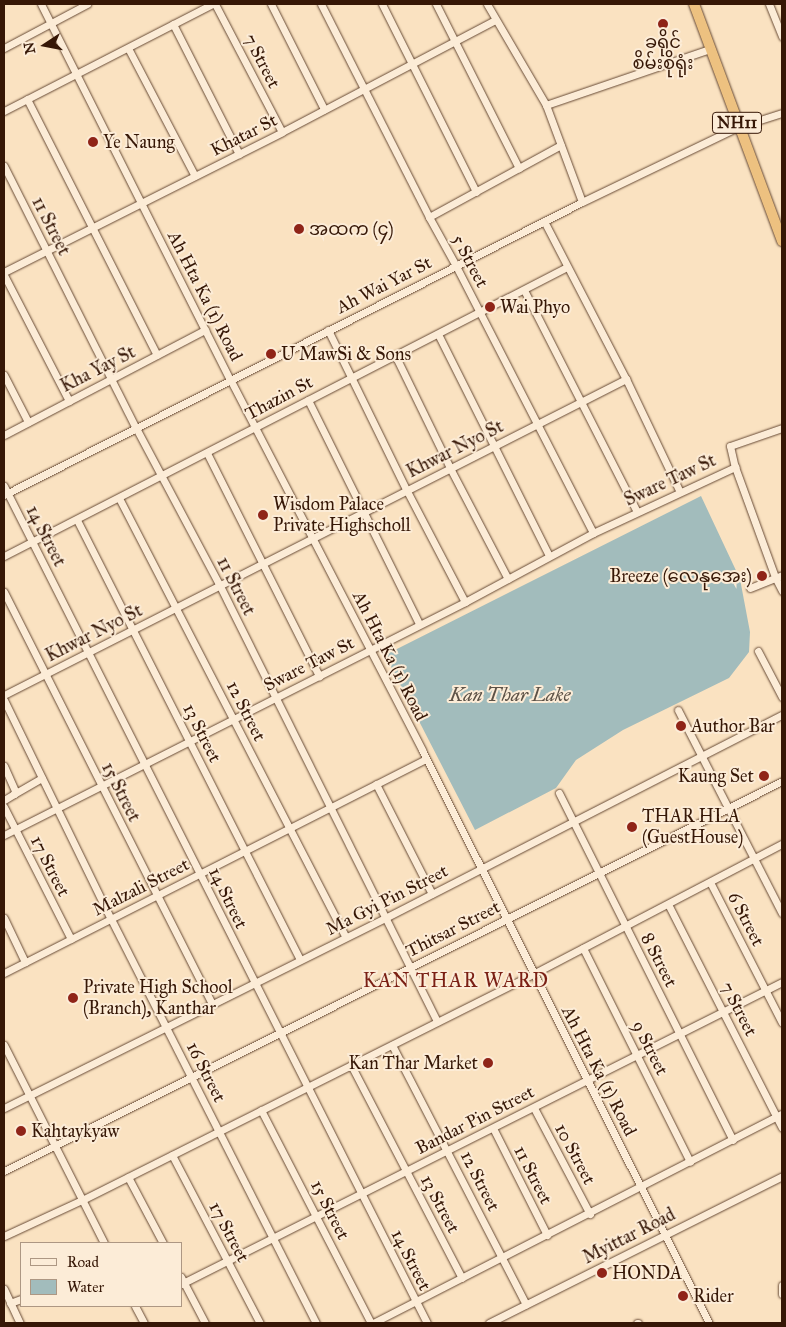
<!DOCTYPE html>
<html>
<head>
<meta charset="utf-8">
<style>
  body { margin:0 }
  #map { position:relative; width:786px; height:1327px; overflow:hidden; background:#fae2c1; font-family:"IM FELL Great Primer","Noto Sans Myanmar",serif }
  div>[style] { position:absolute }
  .water>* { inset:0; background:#a2bcbc }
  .roads { filter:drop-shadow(0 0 1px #674a35) drop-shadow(0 0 1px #674a35) }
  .minor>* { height:7px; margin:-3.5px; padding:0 3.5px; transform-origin:3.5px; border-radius:3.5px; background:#fcecd7 }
  .highway>* { height:10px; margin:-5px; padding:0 5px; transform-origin:5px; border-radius:5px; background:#edc180 }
  .dots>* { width:14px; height:14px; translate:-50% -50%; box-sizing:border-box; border:2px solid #fcecd7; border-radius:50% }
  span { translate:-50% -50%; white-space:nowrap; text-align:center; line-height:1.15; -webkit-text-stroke:4px #fcecd7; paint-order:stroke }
  .shield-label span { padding:1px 4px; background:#fcecd7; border:1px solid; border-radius:4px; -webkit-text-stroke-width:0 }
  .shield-label { font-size:16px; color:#361706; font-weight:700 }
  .poi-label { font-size:18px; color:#361706 }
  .left { translate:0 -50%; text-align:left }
  .right { translate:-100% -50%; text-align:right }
  .street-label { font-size:18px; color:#361706 }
  .water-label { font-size:19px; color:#5c5146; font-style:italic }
  .quarter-label { font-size:20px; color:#7a1f14; letter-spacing:1px }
  .frame { position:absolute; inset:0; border:5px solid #361706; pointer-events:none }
  .legend { position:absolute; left:20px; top:1242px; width:162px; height:65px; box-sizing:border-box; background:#fcecd7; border:1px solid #ad9783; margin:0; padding:6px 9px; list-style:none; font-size:15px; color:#361706 }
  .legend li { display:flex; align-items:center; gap:10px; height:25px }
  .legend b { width:25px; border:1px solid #ad9783 }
  .north { position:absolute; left:20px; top:20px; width:50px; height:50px; -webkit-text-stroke:4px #fcecd7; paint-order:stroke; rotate:259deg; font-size:14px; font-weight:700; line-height:20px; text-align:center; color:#361706 }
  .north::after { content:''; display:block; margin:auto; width:18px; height:22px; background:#361706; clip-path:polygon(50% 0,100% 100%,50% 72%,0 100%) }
</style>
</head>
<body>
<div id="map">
  <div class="water">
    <i style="clip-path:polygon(701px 496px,740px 579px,750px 632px,749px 652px,729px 678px,623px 730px,576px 760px,556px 788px,475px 830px,385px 655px)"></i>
  </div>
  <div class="roads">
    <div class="minor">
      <i style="left:41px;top:4px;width:422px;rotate:63.3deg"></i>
      <i style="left:231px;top:381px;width:416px;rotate:62.6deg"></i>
      <i style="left:422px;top:750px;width:641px;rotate:63.39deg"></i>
      <i style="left:215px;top:4px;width:144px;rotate:62.4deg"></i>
      <i style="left:271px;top:4px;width:118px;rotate:63.2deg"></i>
      <i style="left:321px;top:4px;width:239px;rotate:63.1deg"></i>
      <i style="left:429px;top:217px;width:56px;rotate:61.1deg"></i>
      <i style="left:456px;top:266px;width:300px;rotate:62.8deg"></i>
      <i style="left:382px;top:4px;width:210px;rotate:63.4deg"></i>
      <i style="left:436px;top:4px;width:184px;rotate:63.2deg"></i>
      <i style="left:487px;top:4px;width:117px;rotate:59.7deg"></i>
      <i style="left:546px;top:105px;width:103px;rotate:69.6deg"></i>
      <i style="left:769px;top:4px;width:35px;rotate:68deg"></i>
      <i style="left:173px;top:24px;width:146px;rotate:63.1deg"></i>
      <i style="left:4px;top:48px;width:94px;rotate:-27.9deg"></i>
      <i style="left:128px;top:48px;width:144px;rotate:62.4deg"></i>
      <i style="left:27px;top:99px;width:287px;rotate:63.1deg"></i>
      <i style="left:546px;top:105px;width:173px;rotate:-18.9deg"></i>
      <i style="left:4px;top:111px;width:234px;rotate:-27.2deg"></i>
      <i style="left:4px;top:166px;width:293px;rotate:63.3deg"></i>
      <i style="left:136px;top:428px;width:177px;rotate:62deg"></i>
      <i style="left:219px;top:584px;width:489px;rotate:63.5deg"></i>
      <i style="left:429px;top:217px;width:150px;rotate:-28.6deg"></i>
      <i style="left:544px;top:221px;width:178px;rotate:62.6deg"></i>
      <i style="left:626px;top:379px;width:125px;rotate:64.5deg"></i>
      <i style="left:4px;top:272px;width:311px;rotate:-26.7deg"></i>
      <i style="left:282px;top:132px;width:241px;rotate:-27.7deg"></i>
      <i style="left:4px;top:275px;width:142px;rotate:62.7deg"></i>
      <i style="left:524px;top:290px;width:249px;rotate:63deg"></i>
      <i style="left:328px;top:330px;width:179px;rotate:63.9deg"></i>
      <i style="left:407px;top:491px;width:125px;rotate:62.4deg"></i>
      <i style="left:438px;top:334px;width:248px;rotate:63.4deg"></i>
      <i style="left:395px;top:355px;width:126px;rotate:64deg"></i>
      <i style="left:450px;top:468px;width:125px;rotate:62.4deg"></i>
      <i style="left:4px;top:375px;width:53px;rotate:62.9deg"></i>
      <i style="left:308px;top:400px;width:250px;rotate:63.6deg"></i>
      <i style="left:782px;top:428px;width:55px;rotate:160.9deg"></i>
      <i style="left:730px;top:446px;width:22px;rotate:77deg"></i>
      <i style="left:735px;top:467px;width:117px;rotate:70deg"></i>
      <i style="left:775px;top:577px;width:16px;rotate:63deg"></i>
      <i style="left:4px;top:435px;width:227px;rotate:-27.6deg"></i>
      <i style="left:207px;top:453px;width:250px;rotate:63.3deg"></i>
      <i style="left:4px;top:486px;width:938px;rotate:63.19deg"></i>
      <i style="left:4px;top:495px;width:648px;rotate:-26.88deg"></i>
      <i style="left:582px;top:202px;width:173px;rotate:-25.7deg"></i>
      <i style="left:738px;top:127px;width:46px;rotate:-17.7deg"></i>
      <i style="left:119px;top:498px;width:494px;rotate:62.7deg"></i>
      <i style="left:77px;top:520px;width:493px;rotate:63.1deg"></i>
      <i style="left:4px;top:556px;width:633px;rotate:-27.17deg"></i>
      <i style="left:750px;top:588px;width:35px;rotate:-22deg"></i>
      <i style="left:4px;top:592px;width:462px;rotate:63.2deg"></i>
      <i style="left:758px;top:651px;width:52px;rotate:62.4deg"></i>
      <i style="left:4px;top:695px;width:698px;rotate:-26.93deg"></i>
      <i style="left:4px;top:700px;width:244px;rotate:64deg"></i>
      <i style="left:111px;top:919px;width:453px;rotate:63.1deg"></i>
      <i style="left:678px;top:710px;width:228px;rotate:62.9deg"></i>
      <i style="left:4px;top:766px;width:27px;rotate:66deg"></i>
      <i style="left:15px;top:791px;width:3px;rotate:108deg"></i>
      <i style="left:14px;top:794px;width:12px;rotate:149deg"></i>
      <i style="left:376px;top:784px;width:123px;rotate:63deg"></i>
      <i style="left:559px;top:793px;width:388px;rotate:63.4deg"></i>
      <i style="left:14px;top:794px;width:32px;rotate:-30deg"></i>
      <i style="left:4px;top:807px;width:148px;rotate:63.1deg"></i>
      <i style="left:4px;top:835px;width:517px;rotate:-26.81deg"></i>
      <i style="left:465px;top:602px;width:145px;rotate:-28.3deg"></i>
      <i style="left:593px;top:533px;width:157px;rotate:-24.9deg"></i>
      <i style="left:710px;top:882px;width:158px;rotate:62.9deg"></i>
      <i style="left:668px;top:904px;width:251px;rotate:63deg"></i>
      <i style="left:4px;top:918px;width:49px;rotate:64.5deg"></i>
      <i style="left:583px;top:948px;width:239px;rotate:63.4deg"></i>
      <i style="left:4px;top:973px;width:473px;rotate:-26.9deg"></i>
      <i style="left:4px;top:1045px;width:222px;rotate:63.2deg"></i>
      <i style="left:392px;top:1045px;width:292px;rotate:62.7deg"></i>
      <i style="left:351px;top:1065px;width:240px;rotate:62.5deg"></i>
      <i style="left:4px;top:1108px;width:426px;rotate:-26.5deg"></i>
      <i style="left:385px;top:918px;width:446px;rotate:-27.1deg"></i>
      <i style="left:534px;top:1108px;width:120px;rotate:62.2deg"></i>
      <i style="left:261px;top:1110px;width:240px;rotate:62.7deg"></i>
      <i style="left:493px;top:1128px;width:120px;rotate:63.2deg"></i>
      <i style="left:172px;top:1155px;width:190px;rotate:62.4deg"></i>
      <i style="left:4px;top:1171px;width:870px;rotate:-26.62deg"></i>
      <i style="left:128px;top:1177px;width:75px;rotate:62.1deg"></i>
      <i style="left:4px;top:1236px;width:86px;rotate:-24.8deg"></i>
      <i style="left:82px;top:1200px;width:504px;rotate:-26.62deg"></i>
      <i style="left:533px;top:974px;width:281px;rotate:-27.6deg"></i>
      <i style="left:181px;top:1277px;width:52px;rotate:62.4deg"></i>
      <i style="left:181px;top:1284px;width:673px;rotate:-26.68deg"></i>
      <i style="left:782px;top:1285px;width:9px;rotate:90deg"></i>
      <i style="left:4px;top:1289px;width:38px;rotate:65deg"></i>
      <i style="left:10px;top:1303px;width:12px;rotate:-20deg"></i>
      <i style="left:135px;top:1306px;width:19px;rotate:62deg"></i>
      <i style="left:373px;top:1323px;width:459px;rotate:-27.1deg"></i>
      <i style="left:489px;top:1323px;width:328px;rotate:-26.6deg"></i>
      <i style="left:637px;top:1323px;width:1px"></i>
    </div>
    <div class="highway">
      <i style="left:694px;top:4px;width:253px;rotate:69.6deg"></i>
    </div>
  </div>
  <div class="dots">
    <i style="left:663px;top:24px;background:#8f2418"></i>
    <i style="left:93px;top:142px;background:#8f2418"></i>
    <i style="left:299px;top:229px;background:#8f2418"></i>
    <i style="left:490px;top:307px;background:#8f2418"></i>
    <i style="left:271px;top:354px;background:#8f2418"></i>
    <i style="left:263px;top:515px;background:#8f2418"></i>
    <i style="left:762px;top:576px;background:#8f2418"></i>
    <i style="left:681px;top:726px;background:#8f2418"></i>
    <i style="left:764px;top:776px;background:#8f2418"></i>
    <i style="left:632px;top:827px;background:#8f2418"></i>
    <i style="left:73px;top:998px;background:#8f2418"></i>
    <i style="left:488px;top:1063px;background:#8f2418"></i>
    <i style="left:21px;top:1131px;background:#8f2418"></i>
    <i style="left:602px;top:1273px;background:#8f2418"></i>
    <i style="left:683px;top:1296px;background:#8f2418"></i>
  </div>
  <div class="shield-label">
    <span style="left:737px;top:123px">NH11</span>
  </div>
  <div class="poi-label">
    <span style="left:663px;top:53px">ခရိုင်<br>စိမ်းစိုရုံး</span>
    <span class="left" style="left:103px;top:142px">Ye Naung</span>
    <span class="left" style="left:309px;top:229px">အထက (၄)</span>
    <span class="left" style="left:500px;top:307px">Wai Phyo</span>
    <span class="left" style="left:281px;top:354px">U MawSi &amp; Sons</span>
    <span class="left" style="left:273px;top:515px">Wisdom Palace<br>Private Highscholl</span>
    <span class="right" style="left:752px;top:576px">Breeze (လေနုအေး)</span>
    <span class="left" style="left:691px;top:726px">Author Bar</span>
    <span class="right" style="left:754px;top:776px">Kaung Set</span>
    <span class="left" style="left:642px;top:827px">THAR HLA<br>(GuestHouse)</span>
    <span class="left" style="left:83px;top:998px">Private High School<br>(Branch), Kanthar</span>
    <span class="right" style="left:478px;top:1063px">Kan Thar Market</span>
    <span class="left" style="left:31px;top:1131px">Kahtaykyaw</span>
    <span class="left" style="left:612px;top:1273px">HONDA</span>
    <span class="left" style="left:693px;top:1296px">Rider</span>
  </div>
  <div class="street-label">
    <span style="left:262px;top:61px;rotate:63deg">7 Street</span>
    <span style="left:244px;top:135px;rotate:-27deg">Khatar St</span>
    <span style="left:51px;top:226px;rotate:63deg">11 Street</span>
    <span style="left:470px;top:261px;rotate:62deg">5 Street</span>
    <span style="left:384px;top:285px;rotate:-27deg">Ah Wai Yar St</span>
    <span style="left:205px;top:296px;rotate:63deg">Ah Hta Ka (1) Road</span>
    <span style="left:98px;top:369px;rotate:-27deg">Kha Yay St</span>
    <span style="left:279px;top:398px;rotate:-28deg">Thazin St</span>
    <span style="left:455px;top:449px;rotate:-27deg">Khwar Nyo St</span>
    <span style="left:670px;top:480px;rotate:-25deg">Sware Taw St</span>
    <span style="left:46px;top:536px;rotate:63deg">14 Street</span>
    <span style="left:236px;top:586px;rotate:63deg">11 Street</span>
    <span style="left:94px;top:633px;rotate:-27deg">Khwar Nyo St</span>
    <span style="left:390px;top:656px;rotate:63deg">Ah Hta Ka (1) Road</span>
    <span style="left:309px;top:664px;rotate:-27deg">Sware Taw St</span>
    <span style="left:246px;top:711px;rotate:63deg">12 Street</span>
    <span style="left:202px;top:733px;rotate:63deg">13 Street</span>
    <span style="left:121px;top:792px;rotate:63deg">15 Street</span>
    <span style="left:50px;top:866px;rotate:63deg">17 Street</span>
    <span style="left:141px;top:887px;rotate:-27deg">Malzali Street</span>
    <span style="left:228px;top:898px;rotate:64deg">14 Street</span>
    <span style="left:387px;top:900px;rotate:-27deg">Ma Gyi Pin Street</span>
    <span style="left:746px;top:919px;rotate:63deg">6 Street</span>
    <span style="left:453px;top:929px;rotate:-27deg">Thitsar Street</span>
    <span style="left:659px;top:960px;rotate:63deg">8 Street</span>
    <span style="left:739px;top:1009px;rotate:63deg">7 Street</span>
    <span style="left:650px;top:1048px;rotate:63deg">9 Street</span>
    <span style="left:599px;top:1071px;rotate:63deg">Ah Hta Ka (1) Road</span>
    <span style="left:206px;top:1072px;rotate:63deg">16 Street</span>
    <span style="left:475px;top:1120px;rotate:-27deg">Bandar Pin Street</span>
    <span style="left:575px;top:1154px;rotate:62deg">10 Street</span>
    <span style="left:533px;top:1175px;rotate:63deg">11 Street</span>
    <span style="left:480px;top:1181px;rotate:63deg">12 Street</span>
    <span style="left:440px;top:1204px;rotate:62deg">13 Street</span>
    <span style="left:330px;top:1210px;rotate:63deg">15 Street</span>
    <span style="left:229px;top:1232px;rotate:62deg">17 Street</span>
    <span style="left:629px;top:1236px;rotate:-27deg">Myittar Road</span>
    <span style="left:411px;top:1260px;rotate:63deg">14 Street</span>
  </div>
  <div class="water-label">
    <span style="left:510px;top:695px">Kan Thar Lake</span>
  </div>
  <div class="quarter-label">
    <span style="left:456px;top:980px">KAN THAR WARD</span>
  </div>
  <div class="frame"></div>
  <ul class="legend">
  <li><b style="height:6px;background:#fcecd7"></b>Road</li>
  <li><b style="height:14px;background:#a2bcbc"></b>Water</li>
  </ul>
  <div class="north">N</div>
</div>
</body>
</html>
